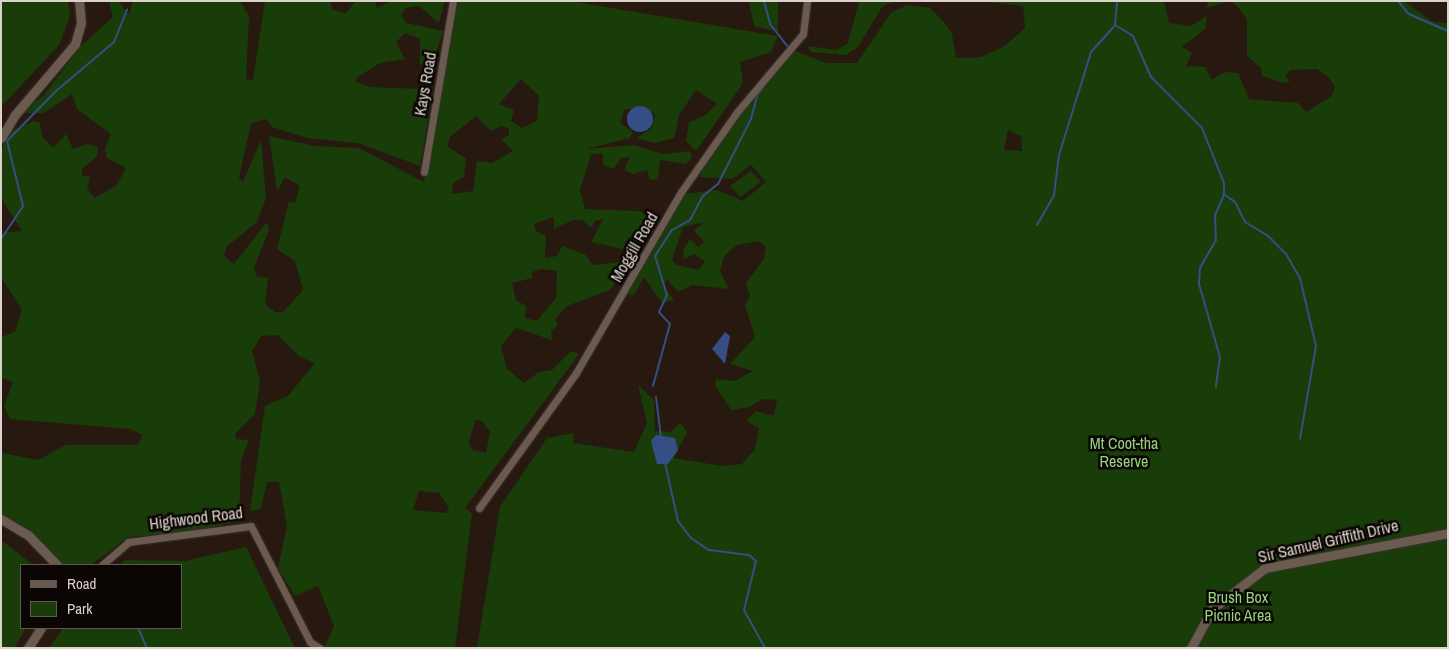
<!DOCTYPE html>
<html>
<head>
<meta charset="utf-8">
<style>
  body { margin:0 }
  #map { position:relative; width:1449px; height:649px; overflow:hidden; background:#271910; font-family:"Archivo Narrow",sans-serif }
  div>[style] { position:absolute }
  .green>* { inset:0; background:#183d08 }
  .water>* { inset:0; background:#354e86 }
  .round { border-radius:50% }
  .stream>* { height:2px; margin:-1px; padding:0 1px; transform-origin:1px; border-radius:1px; background:#354e86 }
  .roads { filter:drop-shadow(0 0 1px #3c312e) drop-shadow(0 0 1px #3c312e) }
  .street>* { height:7px; margin:-3.5px; padding:0 3.5px; transform-origin:3.5px; border-radius:3.5px; background:#6b5a50 }
  .secondary>* { height:9px; margin:-4.5px; padding:0 4.5px; transform-origin:4.5px; border-radius:4.5px; background:#6b5a50 }
  span { translate:-50% -50%; white-space:nowrap; text-align:center; line-height:1.15; -webkit-text-stroke:5px #0b0603; paint-order:stroke }
  .street-label { font-size:16px; color:#dcd2cc }
  .park-label { font-size:16px; color:#94d280 }
  .frame { position:absolute; inset:0; border:2px solid #dcd2cc; pointer-events:none }
  .legend { position:absolute; left:20px; top:564px; width:162px; height:65px; box-sizing:border-box; background:#0b0603; border:1px solid #5f5853; margin:0; padding:6px 9px; list-style:none; font-size:15px; color:#dcd2cc }
  .legend li { display:flex; align-items:center; gap:10px; height:25px }
  .legend b { width:25px; border:1px solid #5f5853 }
</style>
</head>
<body>
<div id="map">
  <div class="green">
    <i style="clip-path:polygon(1px 1px,68px 1px,70px 16px,59px 45px,1px 107px)"></i>
    <i style="clip-path:polygon(evenodd,109px 1px,118px 1px,129px 14px,133px 1px,240px 1px,249px 16px,246px 79px,253px 80px,265px 1px,330px 1px,332px 9px,345px 14px,356px 1px,375px 1px,377px 8px,391px 1px,445px 1px,439px 23px,419px 6px,406px 8px,401px 15px,406px 23px,443px 31px,431px 68px,420px 64px,420px 39px,405px 33px,396px 42px,405px 59px,380px 63px,356px 78px,356px 82px,371px 87px,420px 89px,432px 95px,420px 166px,358px 143px,307px 138px,272px 127px,266px 119px,251px 123px,239px 178px,243px 182px,261px 140px,266px 198px,257px 222px,226px 247px,224px 256px,234px 264px,267px 222px,269px 230px,254px 268px,257px 277px,268px 278px,265px 304px,275px 312px,283px 312px,303px 290px,295px 261px,277px 249px,289px 201px,295px 203px,300px 186px,285px 177px,277px 191px,269px 136px,314px 146px,359px 148px,424px 182px,455px 1px,570px 1px,778px 36px,771px 52px,740px 62px,743px 83px,696px 151px,686px 141px,689px 122px,704px 116px,717px 104px,696px 90px,679px 115px,674px 138px,655px 143px,636px 138px,651px 129px,655px 114px,642px 107px,624px 110px,620px 123px,633px 132px,630px 138px,586px 149px,633px 145px,663px 154px,690px 151px,692px 157px,686px 164px,660px 160px,658px 179px,650px 180px,647px 170px,633px 174px,624px 170px,630px 157px,621px 158px,614px 169px,603px 165px,603px 154px,591px 154px,580px 190px,585px 209px,638px 211px,654px 217px,635px 245px,627px 250px,591px 242px,603px 219px,595px 221px,591px 228px,582px 220px,573px 220px,554px 229px,554px 217px,534px 224px,536px 231px,546px 236px,545px 258px,557px 256px,562px 246px,586px 255px,593px 265px,630px 261px,610px 290px,567px 306px,555px 319px,558px 326px,551px 331px,552px 340px,516px 328px,501px 346px,507px 369px,524px 383px,539px 372px,552px 370px,571px 351px,579px 354px,465px 508px,472px 514px,455px 648px,324px 648px,334px 626px,318px 586px,295px 596px,278px 568px,287px 526px,279px 482px,267px 482px,261px 509px,250px 511px,265px 406px,288px 396px,315px 363px,300px 357px,278px 335px,261px 336px,252px 351px,260px 381px,255px 414px,235px 434px,236px 439px,249px 440px,241px 460px,239px 521px,187px 532px,128px 537px,91px 565px,61px 565px,18px 523px,1px 515px,1px 453px,38px 460px,66px 445px,137px 445px,143px 435px,130px 429px,10px 419px,4px 406px,13px 382px,1px 378px,1px 337px,15px 332px,22px 310px,1px 277px,1px 233px,22px 231px,1px 198px,1px 152px,7px 133px,34px 121px,40px 123px,42px 136px,53px 148px,66px 134px,73px 149px,87px 144px,98px 147px,97px 156px,81px 170px,83px 176px,90px 177px,87px 188px,94px 198px,116px 186px,126px 168px,107px 158px,105px 149px,111px 134px,77px 109px,72px 94px,44px 113px,19px 113px,44px 95px,80px 47px,113px 17px,109px 1px,521px 79px,539px 96px,537px 121px,522px 128px,511px 121px,514px 110px,499px 104px,521px 79px,109px 1px,476px 116px,491px 131px,501px 126px,509px 128px,509px 135px,501px 139px,513px 151px,492px 163px,477px 161px,473px 191px,452px 194px,453px 183px,464px 177px,466px 159px,447px 146px,450px 137px,476px 116px,109px 1px,541px 269px,557px 271px,556px 298px,537px 321px,525px 318px,526px 306px,516px 300px,512px 283px,532px 278px,532px 272px,541px 269px,109px 1px,475px 420px,482px 421px,490px 432px,486px 453px,472px 450px,469px 443px,475px 420px,109px 1px,419px 491px,439px 493px,449px 507px,446px 513px,413px 510px,419px 491px)"></i>
    <i style="clip-path:polygon(749px 1px,778px 1px,778px 32px,754px 26px)"></i>
    <i style="clip-path:polygon(859px 1px,894px 1px,882px 7px,858px 47px,846px 55px,811px 52px,807px 46px,837px 50px,848px 43px)"></i>
    <i style="clip-path:polygon(evenodd,979px 1px,1164px 1px,1169px 23px,1191px 26px,1207px 16px,1205px 29px,1182px 47px,1192px 53px,1186px 66px,1205px 67px,1212px 80px,1225px 72px,1238px 73px,1249px 99px,1298px 103px,1306px 112px,1332px 96px,1335px 86px,1326px 75px,1317px 69px,1290px 70px,1285px 77px,1290px 81px,1283px 83px,1262px 76px,1261px 68px,1247px 56px,1247px 19px,1239px 8px,1230px 1px,1207px 8px,1208px 1px,1404px 1px,1433px 22px,1448px 23px,1448px 648px,477px 648px,500px 507px,547px 438px,574px 433px,573px 443px,634px 452px,647px 423px,638px 385px,654px 400px,655px 431px,670px 432px,680px 423px,687px 432px,674px 458px,722px 466px,742px 464px,755px 449px,759px 428px,746px 421px,756px 411px,774px 416px,777px 400px,762px 399px,750px 407px,731px 410px,715px 385px,716px 379px,735px 381px,753px 371px,730px 364px,755px 337px,745px 305px,750px 296px,746px 283px,764px 259px,766px 247px,759px 241px,737px 245px,724px 256px,720px 271px,729px 289px,692px 285px,678px 292px,668px 280px,662px 284px,674px 300px,662px 303px,644px 277px,634px 295px,627px 295px,685px 194px,717px 190px,743px 201px,766px 182px,751px 165px,732px 179px,700px 177px,708px 154px,726px 131px,793px 50px,826px 63px,857px 63px,891px 13px,907px 5px,930px 8px,944px 22px,952px 34px,956px 58px,981px 57px,1005px 46px,1025px 28px,1023px 6px,979px 1px,1008px 130px,1021px 136px,1022px 151px,1004px 150px,1008px 130px,979px 1px,704px 222px,694px 231px,704px 242px,698px 247px,690px 239px,683px 250px,684px 259px,694px 254px,705px 261px,699px 270px,676px 265px,672px 260px,683px 227px,704px 222px)"></i>
    <i style="clip-path:polygon(751px 171px,761px 182px,740px 197px,730px 186px)"></i>
    <i style="clip-path:polygon(1px 540px,33px 565px,21px 565px,21px 628px,26px 628px,14px 648px,1px 648px)"></i>
    <i style="clip-path:polygon(246px 547px,295px 648px,49px 648px,63px 628px,181px 628px,181px 565px,119px 565px,125px 560px,185px 561px)"></i>
  </div>
  <div class="water">
    <i class="round" style="left:627px;top:106px;width:26px;height:26px"></i>
    <i style="clip-path:polygon(725px 332px,730px 336px,725px 364px,712px 349px)"></i>
    <i style="clip-path:polygon(656px 435px,675px 438px,678px 450px,668px 464px,657px 464px,651px 441px)"></i>
  </div>
  <div class="stream">
    <i style="left:764px;top:1px;width:24px;rotate:75deg"></i>
    <i style="left:770px;top:24px;width:31px;rotate:52deg"></i>
    <i style="left:1398px;top:1px;width:17px;rotate:50deg"></i>
    <i style="left:1409px;top:14px;width:43px;rotate:23.6deg"></i>
    <i style="left:1115px;top:25px;width:21px;rotate:31deg"></i>
    <i style="left:1133px;top:36px;width:45px;rotate:66.3deg"></i>
    <i style="left:1151px;top:77px;width:72px;rotate:45deg"></i>
    <i style="left:1202px;top:128px;width:59px;rotate:68.2deg"></i>
    <i style="left:1224px;top:183px;width:12px;rotate:90deg"></i>
    <i style="left:1224px;top:195px;width:22px;rotate:114deg"></i>
    <i style="left:1215px;top:215px;width:25px;rotate:88deg"></i>
    <i style="left:1216px;top:240px;width:32px;rotate:120deg"></i>
    <i style="left:1200px;top:268px;width:16px;rotate:94deg"></i>
    <i style="left:1199px;top:284px;width:76px;rotate:74deg"></i>
    <i style="left:1220px;top:357px;width:30px;rotate:98deg"></i>
    <i style="left:1225px;top:195px;width:12px;rotate:35deg"></i>
    <i style="left:1235px;top:202px;width:22px;rotate:63deg"></i>
    <i style="left:1245px;top:222px;width:26px;rotate:31deg"></i>
    <i style="left:1267px;top:235px;width:27px;rotate:45deg"></i>
    <i style="left:1286px;top:254px;width:28px;rotate:60deg"></i>
    <i style="left:1300px;top:278px;width:70px;rotate:76.8deg"></i>
    <i style="left:1316px;top:346px;width:94px;rotate:99.8deg"></i>
    <i style="left:1037px;top:225px;width:34px;rotate:-60deg"></i>
    <i style="left:1054px;top:195px;width:40px;rotate:-82.9deg"></i>
    <i style="left:1059px;top:155px;width:108px;rotate:-72.7deg"></i>
    <i style="left:1091px;top:52px;width:36px;rotate:-48deg"></i>
    <i style="left:1115px;top:25px;width:24px;rotate:-85deg"></i>
    <i style="left:1px;top:239px;width:40px;rotate:-56deg"></i>
    <i style="left:23px;top:206px;width:67px;rotate:-103.8deg"></i>
    <i style="left:7px;top:141px;width:70px;rotate:-45.6deg"></i>
    <i style="left:56px;top:91px;width:76px;rotate:-40.2deg"></i>
    <i style="left:114px;top:42px;width:35px;rotate:-68deg"></i>
    <i style="left:653px;top:386px;width:64px;rotate:-74.7deg"></i>
    <i style="left:670px;top:324px;width:16px;rotate:-133deg"></i>
    <i style="left:659px;top:312px;width:19px;rotate:-65deg"></i>
    <i style="left:667px;top:295px;width:41px;rotate:-107.1deg"></i>
    <i style="left:655px;top:256px;width:31px;rotate:-57deg"></i>
    <i style="left:672px;top:230px;width:21px;rotate:-29deg"></i>
    <i style="left:690px;top:220px;width:27px;rotate:-62deg"></i>
    <i style="left:703px;top:196px;width:19px;rotate:-39deg"></i>
    <i style="left:718px;top:184px;width:73px;rotate:-63.1deg"></i>
    <i style="left:751px;top:119px;width:24px;rotate:-75deg"></i>
    <i style="left:757px;top:96px;width:21px;rotate:-55deg"></i>
    <i style="left:656px;top:397px;width:39px;rotate:83deg"></i>
    <i style="left:665px;top:463px;width:59px;rotate:77.4deg"></i>
    <i style="left:678px;top:521px;width:21px;rotate:53deg"></i>
    <i style="left:691px;top:538px;width:22px;rotate:34deg"></i>
    <i style="left:709px;top:550px;width:40px;rotate:7.1deg"></i>
    <i style="left:749px;top:555px;width:9px;rotate:41deg"></i>
    <i style="left:756px;top:561px;width:50px;rotate:103.8deg"></i>
    <i style="left:744px;top:610px;width:43px;rotate:61.1deg"></i>
    <i style="left:138px;top:628px;width:22px;rotate:66deg"></i>
  </div>
  <div class="roads">
    <div class="street">
      <i style="left:424px;top:172px;width:173px;rotate:-80.4deg"></i>
      <i style="left:479px;top:508px;width:166px;rotate:-54.3deg"></i>
      <i style="left:576px;top:373px;width:209px;rotate:-59.9deg"></i>
      <i style="left:681px;top:192px;width:98px;rotate:-55deg"></i>
      <i style="left:737px;top:112px;width:102px;rotate:-49.8deg"></i>
      <i style="left:803px;top:34px;width:33px;rotate:-83deg"></i>
      <i style="left:102px;top:565px;width:35px;rotate:-41deg"></i>
      <i style="left:128px;top:542px;width:124px;rotate:-7.4deg"></i>
      <i style="left:251px;top:526px;width:130px;rotate:63deg"></i>
      <i style="left:310px;top:642px;width:12px;rotate:31deg"></i>
    </div>
    <div class="secondary">
      <i style="left:1px;top:138px;width:26px;rotate:-59deg"></i>
      <i style="left:14px;top:116px;width:94px;rotate:-49.7deg"></i>
      <i style="left:75px;top:44px;width:22px;rotate:-74deg"></i>
      <i style="left:81px;top:23px;width:22px;rotate:-95deg"></i>
      <i style="left:1px;top:519px;width:31px;rotate:31deg"></i>
      <i style="left:28px;top:535px;width:42px;rotate:46deg"></i>
      <i style="left:28px;top:648px;width:24px;rotate:-57deg"></i>
      <i style="left:1191px;top:648px;width:44px;rotate:-61.7deg"></i>
      <i style="left:1212px;top:609px;width:67px;rotate:-37.7deg"></i>
      <i style="left:1265px;top:568px;width:186px;rotate:-10.8deg"></i>
    </div>
  </div>
  <div class="street-label">
    <span style="left:425px;top:84px;rotate:-80deg">Kays Road</span>
    <span style="left:634px;top:247px;rotate:-60deg">Moggill Road</span>
    <span style="left:196px;top:518px;rotate:-7deg">Highwood Road</span>
    <span style="left:1328px;top:541px;rotate:-13deg">Sir Samuel Griffith Drive</span>
  </div>
  <div class="park-label">
    <span style="left:1124px;top:452px">Mt Coot-tha<br>Reserve</span>
    <span style="left:1238px;top:606px">Brush Box<br>Picnic Area</span>
  </div>
  <div class="frame"></div>
  <ul class="legend">
  <li><b style="height:6px;background:#6b5a50"></b>Road</li>
  <li><b style="height:14px;background:#183d08"></b>Park</li>
  </ul>
</div>
</body>
</html>
